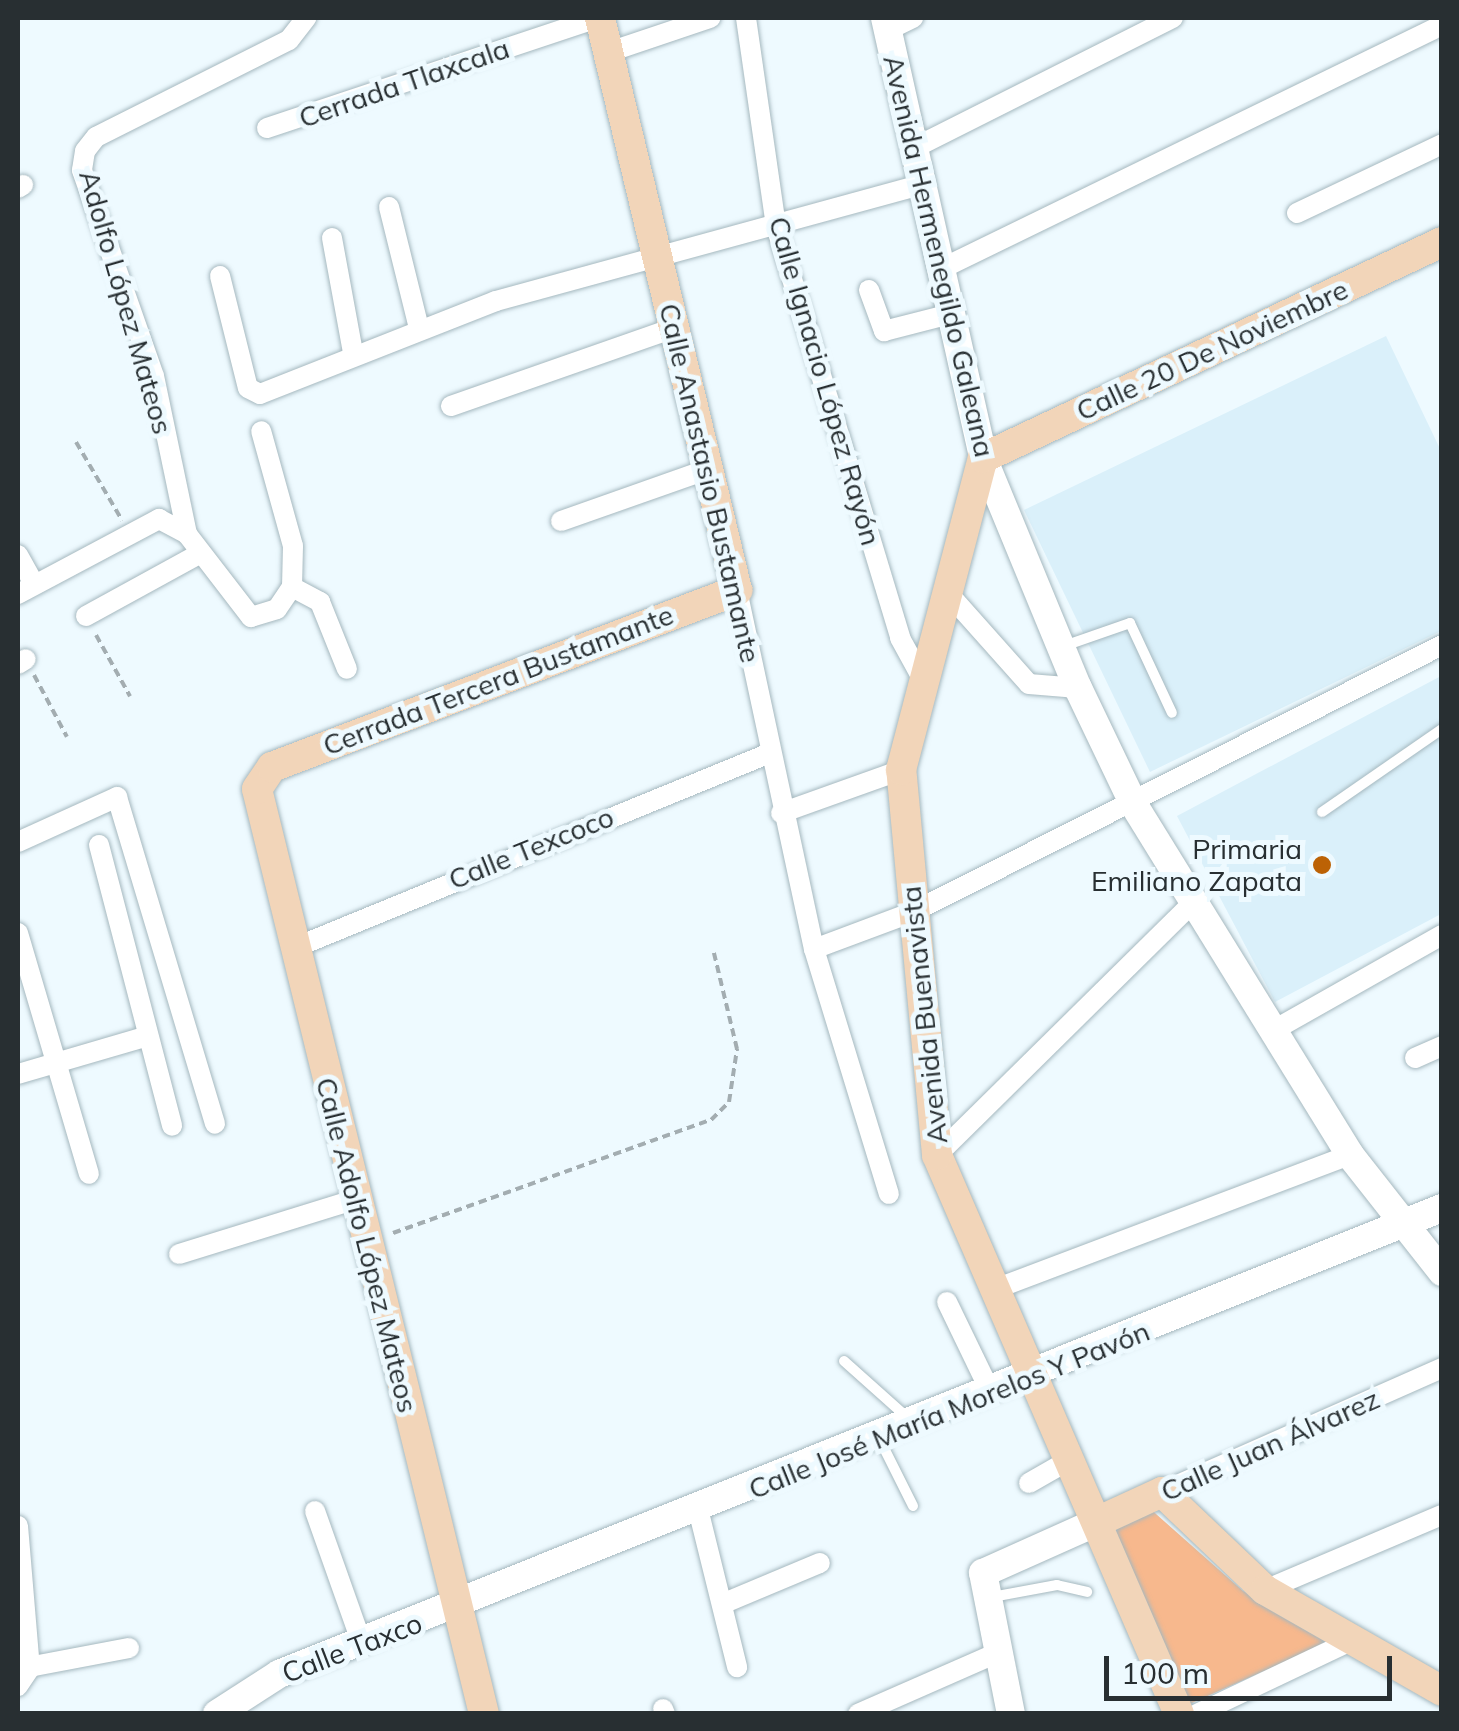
<!DOCTYPE html>
<html>
<head>
<meta charset="utf-8">
<style>
  body { margin:0 }
  #map { position:relative; width:1459px; height:1731px; overflow:hidden; background:#eefaff; font-family:Mulish,sans-serif }
  div>[style] { position:absolute }
  .built>* { inset:0; background:#daf0fa }
  .green>* { inset:0; background:#f7b88d }
  .path>* { height:4px; margin-top:-2px; transform-origin:0; background:repeating-linear-gradient(90deg,#a3adb1 0 8px,transparent 0 13px) }
  .roads { filter:drop-shadow(0 0 2px #a5b8bf) drop-shadow(0 0 2px #a5b8bf) }
  .service>* { height:10px; margin:-5px; padding:0 5px; transform-origin:5px; border-radius:5px; background:#fff }
  .minor>* { height:20px; margin:-10px; padding:0 10px; transform-origin:10px; border-radius:10px; background:#fff }
  .tertiary>* { height:28px; margin:-14px; padding:0 14px; transform-origin:14px; border-radius:14px; background:#fff }
  .secondary>* { height:30px; margin:-15px; padding:0 15px; transform-origin:15px; border-radius:15px; background:#f2d5b9 }
  .dots>* { width:28px; height:28px; translate:-50% -50%; box-sizing:border-box; border:5px solid #eefaff; border-radius:50% }
  span { translate:-50% -50%; white-space:nowrap; text-align:center; line-height:1.15; -webkit-text-stroke:10px #eefaff; paint-order:stroke }
  .street-label { font-size:28px; color:#282f32 }
  .poi-label { font-size:28px; color:#282f32 }
  .right { translate:-100% -50%; text-align:right }
  .frame { position:absolute; inset:0; border:20px solid #282f32; pointer-events:none }
  .scale { position:absolute; left:1104px; top:1656px; width:288px; height:45px; box-sizing:border-box; border:5px solid #282f32; border-top:0; padding-left:12px; font-size:30px; line-height:35px; white-space:nowrap; color:#282f32; -webkit-text-stroke:8px #eefaff; paint-order:stroke }
</style>
</head>
<body>
<div id="map">
  <div class="built">
    <i style="clip-path:polygon(1386px 336px,1441px 451px,1441px 631px,1150px 772px,1024px 510px)"></i>
    <i style="clip-path:polygon(1441px 676px,1441px 914px,1275px 1002px,1177px 816px)"></i>
  </div>
  <div class="green">
    <i style="clip-path:polygon(1147px 1506px,1243px 1591px,1330px 1642px,1185px 1706px,1105px 1525px)"></i>
  </div>
  <div class="path">
    <i style="left:76px;top:442px;width:91px;rotate:59.5deg"></i>
    <i style="left:96px;top:635px;width:70px;rotate:60.9deg"></i>
    <i style="left:34px;top:675px;width:70px;rotate:62deg"></i>
    <i style="left:393px;top:1233px;width:337px;rotate:-19.6deg"></i>
    <i style="left:711px;top:1120px;width:25px;rotate:-45deg"></i>
    <i style="left:729px;top:1102px;width:54px;rotate:-81.4deg"></i>
    <i style="left:737px;top:1049px;width:99px;rotate:-103.5deg"></i>
  </div>
  <div class="roads">
    <div class="service">
      <i style="left:1064px;top:646px;width:70px;rotate:-19.2deg"></i>
      <i style="left:1130px;top:623px;width:99px;rotate:65deg"></i>
      <i style="left:1322px;top:812px;width:146px;rotate:-34.7deg"></i>
      <i style="left:844px;top:1361px;width:89px;rotate:41.8deg"></i>
      <i style="left:879px;top:1438px;width:76px;rotate:63.4deg"></i>
      <i style="left:992px;top:1597px;width:66px;rotate:-10.5deg"></i>
      <i style="left:1057px;top:1585px;width:31px;rotate:13deg"></i>
    </div>
    <div class="minor">
      <i style="left:746px;top:18px;width:210px;rotate:81.8deg"></i>
      <i style="left:776px;top:226px;width:430px;rotate:73.2deg"></i>
      <i style="left:900px;top:638px;width:46px;rotate:61.2deg"></i>
      <i style="left:888px;top:30px;width:28px;rotate:-26deg"></i>
      <i style="left:609px;top:52px;width:107px;rotate:-18.6deg"></i>
      <i style="left:267px;top:128px;width:349px;rotate:-18.4deg"></i>
      <i style="left:912px;top:149px;width:292px;rotate:-26.7deg"></i>
      <i style="left:18px;top:188px;width:6px;rotate:-31deg"></i>
      <i style="left:389px;top:207px;width:125px;rotate:76.1deg"></i>
      <i style="left:1297px;top:213px;width:161px;rotate:-25.4deg"></i>
      <i style="left:332px;top:238px;width:116px;rotate:79.6deg"></i>
      <i style="left:943px;top:268px;width:555px;rotate:-25.96deg"></i>
      <i style="left:220px;top:276px;width:115px;rotate:76deg"></i>
      <i style="left:248px;top:388px;width:13px;rotate:27deg"></i>
      <i style="left:260px;top:394px;width:254px;rotate:-21.5deg"></i>
      <i style="left:496px;top:301px;width:441px;rotate:-15.3deg"></i>
      <i style="left:869px;top:290px;width:44px;rotate:69.9deg"></i>
      <i style="left:884px;top:331px;width:72px;rotate:-14.4deg"></i>
      <i style="left:451px;top:406px;width:236px;rotate:-19.3deg"></i>
      <i style="left:561px;top:521px;width:154px;rotate:-19.4deg"></i>
      <i style="left:187px;top:534px;width:161px;rotate:-101.8deg"></i>
      <i style="left:154px;top:376px;width:218px;rotate:-109.3deg"></i>
      <i style="left:82px;top:170px;width:19px;rotate:-81deg"></i>
      <i style="left:85px;top:151px;width:18px;rotate:-52deg"></i>
      <i style="left:96px;top:137px;width:216px;rotate:-26.7deg"></i>
      <i style="left:289px;top:40px;width:28px;rotate:-52deg"></i>
      <i style="left:18px;top:555px;width:33px;rotate:61deg"></i>
      <i style="left:292px;top:587px;width:32px;rotate:28deg"></i>
      <i style="left:320px;top:602px;width:72px;rotate:68.1deg"></i>
      <i style="left:737px;top:590px;width:367px;rotate:77.9deg"></i>
      <i style="left:814px;top:949px;width:256px;rotate:73deg"></i>
      <i style="left:947px;top:592px;width:123px;rotate:48.3deg"></i>
      <i style="left:1029px;top:684px;width:49px;rotate:4.7deg"></i>
      <i style="left:18px;top:594px;width:160px;rotate:-28deg"></i>
      <i style="left:159px;top:519px;width:32px;rotate:28deg"></i>
      <i style="left:187px;top:534px;width:105px;rotate:52.4deg"></i>
      <i style="left:251px;top:617px;width:27px;rotate:-17deg"></i>
      <i style="left:277px;top:609px;width:27px;rotate:-56deg"></i>
      <i style="left:292px;top:587px;width:41px;rotate:-88.6deg"></i>
      <i style="left:293px;top:546px;width:119px;rotate:-105.5deg"></i>
      <i style="left:86px;top:616px;width:131px;rotate:-28.7deg"></i>
      <i style="left:18px;top:664px;width:9px;rotate:-32deg"></i>
      <i style="left:781px;top:813px;width:127px;rotate:-19.7deg"></i>
      <i style="left:18px;top:842px;width:109px;rotate:-24.4deg"></i>
      <i style="left:117px;top:797px;width:341px;rotate:73.3deg"></i>
      <i style="left:99px;top:845px;width:290px;rotate:75.4deg"></i>
      <i style="left:18px;top:933px;width:251px;rotate:73.6deg"></i>
      <i style="left:294px;top:948px;width:514px;rotate:-22.28deg"></i>
      <i style="left:814px;top:949px;width:106px;rotate:-20.5deg"></i>
      <i style="left:913px;top:912px;width:593px;rotate:-26.78deg"></i>
      <i style="left:1274px;top:1030px;width:193px;rotate:-29.5deg"></i>
      <i style="left:1415px;top:1058px;width:30px;rotate:-24deg"></i>
      <i style="left:18px;top:1074px;width:135px;rotate:-16.3deg"></i>
      <i style="left:937px;top:1155px;width:361px;rotate:-44.6deg"></i>
      <i style="left:179px;top:1254px;width:186px;rotate:-17.2deg"></i>
      <i style="left:995px;top:1289px;width:379px;rotate:-20.7deg"></i>
      <i style="left:947px;top:1302px;width:101px;rotate:64.2deg"></i>
      <i style="left:1029px;top:1483px;width:48px;rotate:-29.7deg"></i>
      <i style="left:1162px;top:1492px;width:306px;rotate:-23.9deg"></i>
      <i style="left:315px;top:1511px;width:141px;rotate:70.5deg"></i>
      <i style="left:699px;top:1513px;width:159px;rotate:76.1deg"></i>
      <i style="left:18px;top:1526px;width:143px;rotate:85.2deg"></i>
      <i style="left:30px;top:1668px;width:22px;rotate:124deg"></i>
      <i style="left:1265px;top:1590px;width:192px;rotate:-23deg"></i>
      <i style="left:722px;top:1604px;width:106px;rotate:-22.7deg"></i>
      <i style="left:18px;top:1669px;width:113px;rotate:-10.7deg"></i>
      <i style="left:663px;top:1709px;width:5px;rotate:68deg"></i>
      <i style="left:858px;top:1714px;width:152px;rotate:-23.7deg"></i>
      <i style="left:1197px;top:1714px;width:170px;rotate:-25.4deg"></i>
    </div>
    <div class="tertiary">
      <i style="left:885px;top:18px;width:451px;rotate:77.4deg"></i>
      <i style="left:983px;top:458px;width:249px;rotate:67.6deg"></i>
      <i style="left:1078px;top:688px;width:130px;rotate:64.4deg"></i>
      <i style="left:1134px;top:805px;width:411px;rotate:58.3deg"></i>
      <i style="left:1350px;top:1155px;width:149px;rotate:51.8deg"></i>
      <i style="left:217px;top:1714px;width:74px;rotate:-32.8deg"></i>
      <i style="left:279px;top:1674px;width:1253px;rotate:-21.84deg"></i>
      <i style="left:1011px;top:1714px;width:144px;rotate:-101.2deg"></i>
      <i style="left:983px;top:1573px;width:127px;rotate:-24.1deg"></i>
    </div>
    <div class="secondary">
      <i style="left:1099px;top:1521px;width:69px;rotate:-24.7deg"></i>
      <i style="left:1162px;top:1492px;width:142px;rotate:43.6deg"></i>
      <i style="left:1265px;top:1590px;width:204px;rotate:29.7deg"></i>
      <i style="left:484px;top:1714px;width:952px;rotate:-103.79deg"></i>
      <i style="left:257px;top:789px;width:27px;rotate:-56deg"></i>
      <i style="left:272px;top:767px;width:498px;rotate:-20.8deg"></i>
      <i style="left:737px;top:590px;width:588px;rotate:-103.47deg"></i>
      <i style="left:1179px;top:1714px;width:609px;rotate:-113.41deg"></i>
      <i style="left:937px;top:1155px;width:387px;rotate:-95.3deg"></i>
      <i style="left:901px;top:770px;width:323px;rotate:-75.3deg"></i>
      <i style="left:983px;top:458px;width:507px;rotate:-25.2deg"></i>
    </div>
  </div>
  <div class="dots">
    <i style="left:1322px;top:865px;background:#bc6205"></i>
  </div>
  <div class="street-label">
    <span style="left:404px;top:83px;rotate:-19deg">Cerrada Tlaxcala</span>
    <span style="left:939px;top:256px;rotate:77deg">Avenida Hermenegildo Galeana</span>
    <span style="left:126px;top:302px;rotate:74deg">Adolfo López Mateos</span>
    <span style="left:1212px;top:350px;rotate:-25deg">Calle 20 De Noviembre</span>
    <span style="left:825px;top:381px;rotate:74deg">Calle Ignacio López Rayón</span>
    <span style="left:710px;top:483px;rotate:77deg">Calle Anastasio Bustamante</span>
    <span style="left:498px;top:680px;rotate:-21deg">Cerrada Tercera Bustamante</span>
    <span style="left:531px;top:848px;rotate:-22deg">Calle Texcoco</span>
    <span style="left:924px;top:1015px;rotate:-96deg">Avenida Buenavista</span>
    <span style="left:367px;top:1245px;rotate:76deg">Calle Adolfo López Mateos</span>
    <span style="left:949px;top:1410px;rotate:-22deg">Calle José María Morelos Y Pavón</span>
    <span style="left:1270px;top:1445px;rotate:-24deg">Calle Juan Álvarez</span>
    <span style="left:352px;top:1648px;rotate:-21deg">Calle Taxco</span>
  </div>
  <div class="poi-label">
    <span class="right" style="left:1302px;top:865px">Primaria<br>Emiliano Zapata</span>
  </div>
  <div class="frame"></div>
  <div class="scale">100 m</div>
</div>
</body>
</html>
